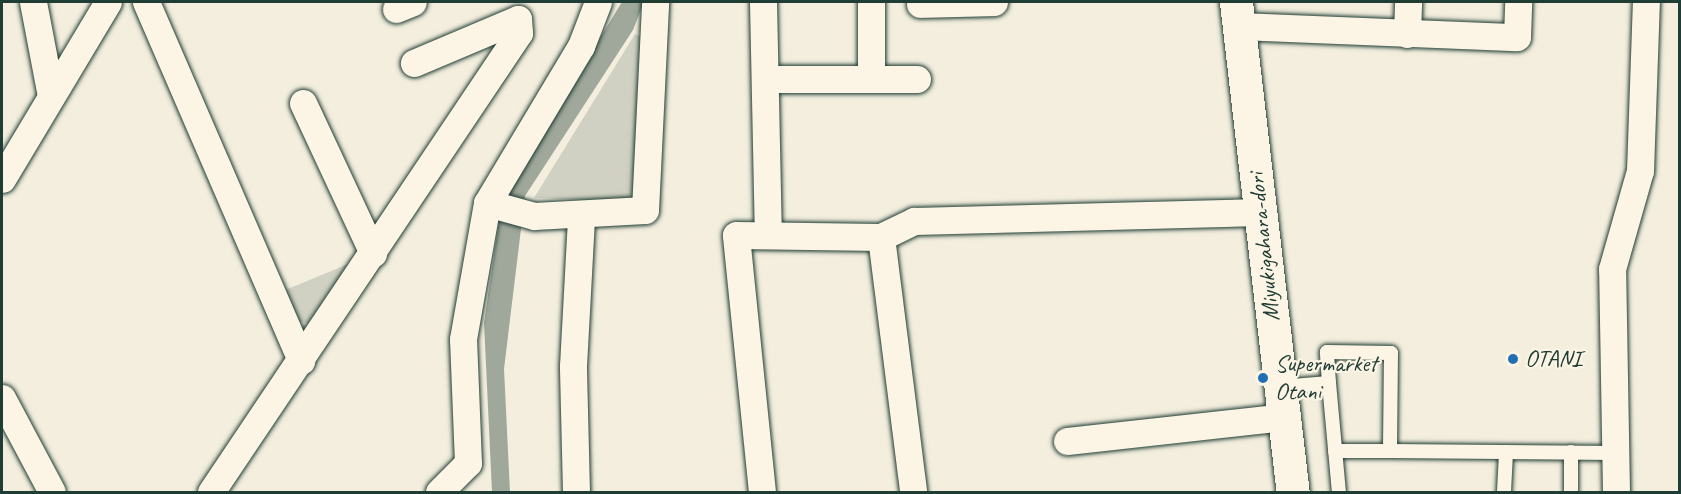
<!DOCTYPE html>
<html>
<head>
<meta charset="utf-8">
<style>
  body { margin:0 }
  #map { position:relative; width:1681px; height:494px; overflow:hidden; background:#f3eede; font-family:Caveat,sans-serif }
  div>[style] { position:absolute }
  .green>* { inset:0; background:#d0d1c2 }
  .water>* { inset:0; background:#a0a89b }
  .roads { filter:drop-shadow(0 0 2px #1f3d34) drop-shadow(0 0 2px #1f3d34) }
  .lane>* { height:14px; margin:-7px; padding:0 7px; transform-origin:7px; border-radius:7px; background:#fcf5e5 }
  .street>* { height:27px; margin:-13.5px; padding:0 13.5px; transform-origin:13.5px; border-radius:13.5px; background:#fcf5e5 }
  .secondary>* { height:33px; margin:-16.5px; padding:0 16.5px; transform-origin:16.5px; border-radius:16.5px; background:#fcf5e5 }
  .dots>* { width:16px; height:16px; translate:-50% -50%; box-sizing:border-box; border:3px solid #fcf5e5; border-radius:50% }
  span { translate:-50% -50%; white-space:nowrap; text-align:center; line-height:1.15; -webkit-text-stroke:4.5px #fcf5e5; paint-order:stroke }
  .street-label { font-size:24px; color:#1f3d34 }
  .poi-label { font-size:24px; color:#1f3d34 }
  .left { translate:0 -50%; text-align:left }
  .frame { position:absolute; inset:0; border:3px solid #1f3d34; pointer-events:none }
</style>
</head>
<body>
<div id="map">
  <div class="green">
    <i style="clip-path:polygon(635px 34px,644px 38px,637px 188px,624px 201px,534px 198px)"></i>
    <i style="clip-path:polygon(360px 259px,315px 324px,295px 321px,283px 291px)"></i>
  </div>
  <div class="water">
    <i style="clip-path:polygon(622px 2px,644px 2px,633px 30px,525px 196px,504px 369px,510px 492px,492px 492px,484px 323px,498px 227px,509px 186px)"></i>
  </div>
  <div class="roads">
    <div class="lane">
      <i style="left:1329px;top:383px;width:109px;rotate:84.8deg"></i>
      <i style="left:1280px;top:387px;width:49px;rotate:-4.7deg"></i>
      <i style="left:1329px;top:383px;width:31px;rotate:-94deg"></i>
      <i style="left:1327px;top:352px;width:64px;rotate:0.9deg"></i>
      <i style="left:1391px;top:353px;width:98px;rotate:90.6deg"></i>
      <i style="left:1390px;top:451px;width:225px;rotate:0.5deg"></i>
      <i style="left:1335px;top:451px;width:55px"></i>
      <i style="left:1504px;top:492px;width:40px;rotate:-87.1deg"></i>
      <i style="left:1571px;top:492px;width:40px;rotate:-90deg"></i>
    </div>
    <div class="street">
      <i style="left:33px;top:2px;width:96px;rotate:79.2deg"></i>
      <i style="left:146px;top:2px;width:391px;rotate:66.6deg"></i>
      <i style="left:763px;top:2px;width:233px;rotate:88.8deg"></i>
      <i style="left:920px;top:4px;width:74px;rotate:-1.5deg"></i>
      <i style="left:396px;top:9px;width:18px;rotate:-22deg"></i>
      <i style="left:1239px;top:26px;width:278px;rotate:2.3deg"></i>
      <i style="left:1517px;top:37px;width:35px;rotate:-88deg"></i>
      <i style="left:1407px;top:34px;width:32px;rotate:-88deg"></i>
      <i style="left:765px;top:79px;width:152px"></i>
      <i style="left:871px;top:79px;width:77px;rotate:-90deg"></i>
      <i style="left:303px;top:103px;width:166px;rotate:65deg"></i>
      <i style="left:2px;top:179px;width:206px;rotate:-59.1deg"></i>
      <i style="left:487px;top:203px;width:49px;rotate:15.5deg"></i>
      <i style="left:534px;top:216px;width:111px;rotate:-3.1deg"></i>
      <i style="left:645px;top:210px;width:208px;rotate:-87.2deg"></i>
      <i style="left:881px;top:237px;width:257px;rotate:82.8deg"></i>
      <i style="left:2px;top:398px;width:106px;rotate:62deg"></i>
      <i style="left:1067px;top:441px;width:218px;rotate:-6.3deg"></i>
      <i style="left:211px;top:492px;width:553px;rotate:-56.14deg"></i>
      <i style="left:519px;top:33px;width:14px;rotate:-94deg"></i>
      <i style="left:518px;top:19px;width:113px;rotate:157.1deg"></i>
      <i style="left:439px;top:492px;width:41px;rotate:-45deg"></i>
      <i style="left:468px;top:463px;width:124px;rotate:-92.3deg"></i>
      <i style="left:463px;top:339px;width:138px;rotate:-80deg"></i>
      <i style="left:487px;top:203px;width:183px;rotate:-59.1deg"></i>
      <i style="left:581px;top:46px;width:47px;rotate:-68.9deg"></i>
      <i style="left:576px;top:492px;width:126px;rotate:-91.4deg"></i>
      <i style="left:573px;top:366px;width:149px;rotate:-86.9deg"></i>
      <i style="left:762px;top:492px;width:258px;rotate:-95.8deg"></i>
      <i style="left:736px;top:235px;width:145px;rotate:0.8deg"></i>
      <i style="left:881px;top:237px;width:37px;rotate:-26deg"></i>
      <i style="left:914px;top:221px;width:347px;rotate:-1.5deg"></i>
      <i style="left:1616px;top:492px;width:223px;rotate:-91deg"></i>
      <i style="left:1612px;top:269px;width:102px;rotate:-74.1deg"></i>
      <i style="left:1640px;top:171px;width:169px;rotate:-88deg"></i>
    </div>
    <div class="secondary">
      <i style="left:1236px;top:2px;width:493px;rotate:83.4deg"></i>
    </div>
  </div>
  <div class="dots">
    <i style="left:1513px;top:359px;background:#1f6fb2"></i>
    <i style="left:1263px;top:378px;background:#1f6fb2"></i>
  </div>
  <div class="street-label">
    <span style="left:1264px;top:247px;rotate:-96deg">Miyukigahara-dori</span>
  </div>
  <div class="poi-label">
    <span class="left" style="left:1525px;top:359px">OTANI</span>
    <span class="left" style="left:1275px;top:378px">Supermarket<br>Otani</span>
  </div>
  <div class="frame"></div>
</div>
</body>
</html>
